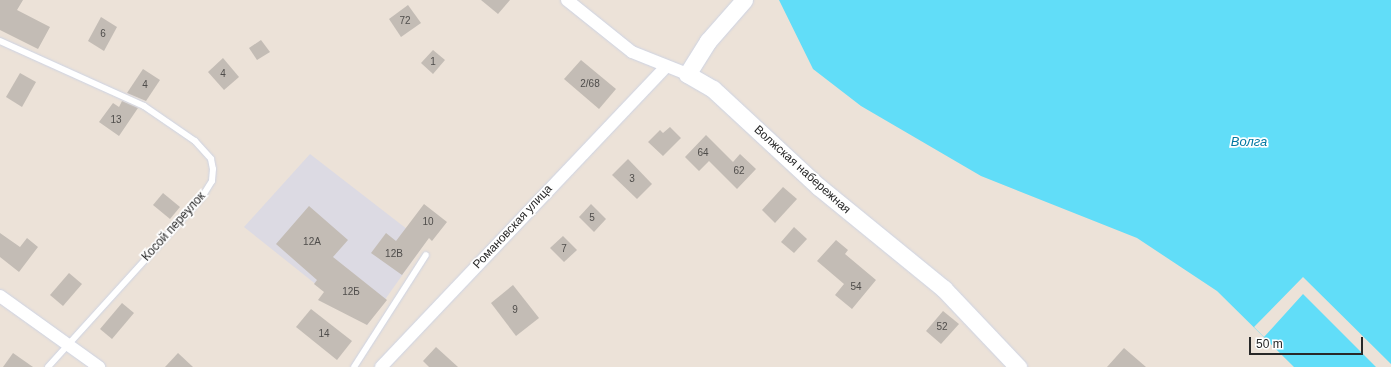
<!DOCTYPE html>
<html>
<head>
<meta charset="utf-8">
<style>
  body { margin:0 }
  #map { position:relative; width:1391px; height:367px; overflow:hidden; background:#ece2d8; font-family:Arial,sans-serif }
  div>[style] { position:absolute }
  .industrial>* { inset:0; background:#dcdae3 }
  .water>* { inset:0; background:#61ddf8 }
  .pier>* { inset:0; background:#ece2d8 }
  .building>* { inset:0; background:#c3bcb5 }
  .roads { filter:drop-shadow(0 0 1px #cdd3e3) drop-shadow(0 0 1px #cdd3e3) }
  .lane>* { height:6px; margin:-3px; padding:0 3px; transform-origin:3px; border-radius:3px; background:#fff }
  .street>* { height:12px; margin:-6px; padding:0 6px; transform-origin:6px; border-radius:6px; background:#fff }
  .secondary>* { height:17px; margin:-8.5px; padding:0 8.5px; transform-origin:8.5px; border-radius:8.5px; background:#fff }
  span { translate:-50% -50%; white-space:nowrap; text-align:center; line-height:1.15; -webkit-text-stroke:3.5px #fff; paint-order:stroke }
  .number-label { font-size:10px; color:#4f4d4b }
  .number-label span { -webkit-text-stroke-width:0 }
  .street-label { font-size:12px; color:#282828 }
  .water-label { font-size:13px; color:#0278a2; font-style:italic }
  .scale { position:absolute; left:1249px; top:337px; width:114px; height:18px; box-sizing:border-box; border:2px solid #282828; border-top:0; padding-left:5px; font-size:12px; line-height:14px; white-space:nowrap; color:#282828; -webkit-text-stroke:3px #fff; paint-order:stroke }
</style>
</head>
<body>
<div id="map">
  <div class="industrial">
    <i style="clip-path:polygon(310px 154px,425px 243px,367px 325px,244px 227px)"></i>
  </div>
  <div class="water">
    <i style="clip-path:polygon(779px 0,1391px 0,1391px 367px,1294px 367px,1217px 291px,1137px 238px,981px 176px,861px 106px,813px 69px)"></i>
  </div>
  <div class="pier">
    <i style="clip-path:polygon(1303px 277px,1391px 364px,1391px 367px,1376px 367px,1303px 294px,1264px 337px,1254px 327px)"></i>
  </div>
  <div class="building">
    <i style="clip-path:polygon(0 0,23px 0,17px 10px,50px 27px,38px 49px,0 30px)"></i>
    <i style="clip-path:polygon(481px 0,510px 0,498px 14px)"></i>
    <i style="clip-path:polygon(408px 5px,421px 23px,401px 37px,389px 19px)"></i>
    <i style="clip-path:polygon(101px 17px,117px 27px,104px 51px,88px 41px)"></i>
    <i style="clip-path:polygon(261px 40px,270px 52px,257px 60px,249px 48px)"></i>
    <i style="clip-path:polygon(433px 50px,445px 60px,433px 74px,421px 63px)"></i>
    <i style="clip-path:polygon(223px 58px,239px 77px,224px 90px,208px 72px)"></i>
    <i style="clip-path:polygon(581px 60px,616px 89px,599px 109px,564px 79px)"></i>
    <i style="clip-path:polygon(143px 69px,160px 80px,146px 101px,127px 93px)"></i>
    <i style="clip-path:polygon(20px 73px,36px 82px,22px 107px,6px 97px)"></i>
    <i style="clip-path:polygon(122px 101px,138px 108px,119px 136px,99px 122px,113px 103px,119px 107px)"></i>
    <i style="clip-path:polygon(670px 127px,681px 138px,663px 156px,648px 142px,660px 130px,663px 133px)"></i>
    <i style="clip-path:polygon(706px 135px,733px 162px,740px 154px,756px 169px,737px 189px,709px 161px,699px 171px,685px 157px)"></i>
    <i style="clip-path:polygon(628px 159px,652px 184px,637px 199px,612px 175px)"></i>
    <i style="clip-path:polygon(783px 187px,797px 199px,775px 223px,762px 210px)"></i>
    <i style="clip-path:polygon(163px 193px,180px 207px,170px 219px,153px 205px)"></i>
    <i style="clip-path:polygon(424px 204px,447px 222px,432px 241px,429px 238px,402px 275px,371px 253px,386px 233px,396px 241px)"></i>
    <i style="clip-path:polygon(591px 204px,606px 219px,594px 232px,579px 217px)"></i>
    <i style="clip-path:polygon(309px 206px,348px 240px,333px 257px,387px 300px,367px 325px,318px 300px,324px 292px,314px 284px,317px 280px,276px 244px)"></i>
    <i style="clip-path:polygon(794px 227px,807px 239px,794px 253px,781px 242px)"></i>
    <i style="clip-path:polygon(0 233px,20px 247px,27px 238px,38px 247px,19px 272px,0 257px)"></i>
    <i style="clip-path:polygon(563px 236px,577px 250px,564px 262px,550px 248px)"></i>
    <i style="clip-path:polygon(836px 240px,848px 250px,845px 254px,876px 280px,852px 309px,835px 295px,844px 284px,817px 261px)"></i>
    <i style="clip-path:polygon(69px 273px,82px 284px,63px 306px,50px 295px)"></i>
    <i style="clip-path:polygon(513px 285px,539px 318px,516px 336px,491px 303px)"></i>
    <i style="clip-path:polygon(122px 303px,134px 313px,112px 339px,100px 329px)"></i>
    <i style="clip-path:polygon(311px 309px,352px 341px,337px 360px,296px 327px)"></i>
    <i style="clip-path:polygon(943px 311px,959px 324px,941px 344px,926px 331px)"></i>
    <i style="clip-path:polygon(436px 347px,458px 367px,429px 367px,423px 361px)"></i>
    <i style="clip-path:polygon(1124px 348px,1146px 367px,1107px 367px)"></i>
    <i style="clip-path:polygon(13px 353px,33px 367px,3px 367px)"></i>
    <i style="clip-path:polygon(178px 353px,193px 367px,165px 367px)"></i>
  </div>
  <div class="roads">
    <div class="lane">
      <i style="left:0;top:41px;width:158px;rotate:24.3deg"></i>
      <i style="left:144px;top:106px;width:62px;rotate:34.5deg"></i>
      <i style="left:195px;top:141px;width:24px;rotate:48deg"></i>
      <i style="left:211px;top:159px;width:10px;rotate:79deg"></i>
      <i style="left:213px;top:169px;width:12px;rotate:95deg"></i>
      <i style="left:212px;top:181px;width:19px;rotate:122deg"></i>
      <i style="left:202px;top:197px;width:229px;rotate:132.2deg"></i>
      <i style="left:354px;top:367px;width:133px;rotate:-57.3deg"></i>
    </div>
    <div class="street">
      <i style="left:567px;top:0;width:83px;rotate:38.7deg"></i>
      <i style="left:632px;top:52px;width:59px;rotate:21.8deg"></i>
      <i style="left:0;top:296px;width:122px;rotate:35.6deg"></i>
      <i style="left:381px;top:367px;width:412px;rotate:-46.5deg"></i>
    </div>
    <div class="secondary">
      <i style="left:744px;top:0;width:55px;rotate:131.3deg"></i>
      <i style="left:708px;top:41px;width:39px;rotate:122deg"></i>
      <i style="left:687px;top:74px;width:30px;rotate:30deg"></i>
      <i style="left:713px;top:89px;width:144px;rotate:42.8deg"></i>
      <i style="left:819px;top:187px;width:161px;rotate:39.2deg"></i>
      <i style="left:944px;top:289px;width:108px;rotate:46.5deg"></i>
    </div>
  </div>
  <div class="number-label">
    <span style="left:405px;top:21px">72</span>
    <span style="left:103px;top:34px">6</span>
    <span style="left:433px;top:62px">1</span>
    <span style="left:223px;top:74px">4</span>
    <span style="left:590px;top:84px">2/68</span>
    <span style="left:145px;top:85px">4</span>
    <span style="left:116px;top:120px">13</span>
    <span style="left:703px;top:153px">64</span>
    <span style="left:739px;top:171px">62</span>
    <span style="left:632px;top:179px">3</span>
    <span style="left:592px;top:218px">5</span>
    <span style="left:428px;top:222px">10</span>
    <span style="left:312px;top:242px">12А</span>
    <span style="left:564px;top:249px">7</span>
    <span style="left:394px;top:254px">12В</span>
    <span style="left:856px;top:287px">54</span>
    <span style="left:351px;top:292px">12Б</span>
    <span style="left:515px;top:310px">9</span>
    <span style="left:942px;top:327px">52</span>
    <span style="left:324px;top:334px">14</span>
  </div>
  <div class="street-label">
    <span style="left:802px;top:170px;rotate:42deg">Волжская набережная</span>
    <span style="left:174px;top:227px;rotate:-48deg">Косой переулок</span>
    <span style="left:513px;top:227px;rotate:-47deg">Романовская улица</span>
  </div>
  <div class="water-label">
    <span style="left:1249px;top:142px">Волга</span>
  </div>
  <div class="scale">50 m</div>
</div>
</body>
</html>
